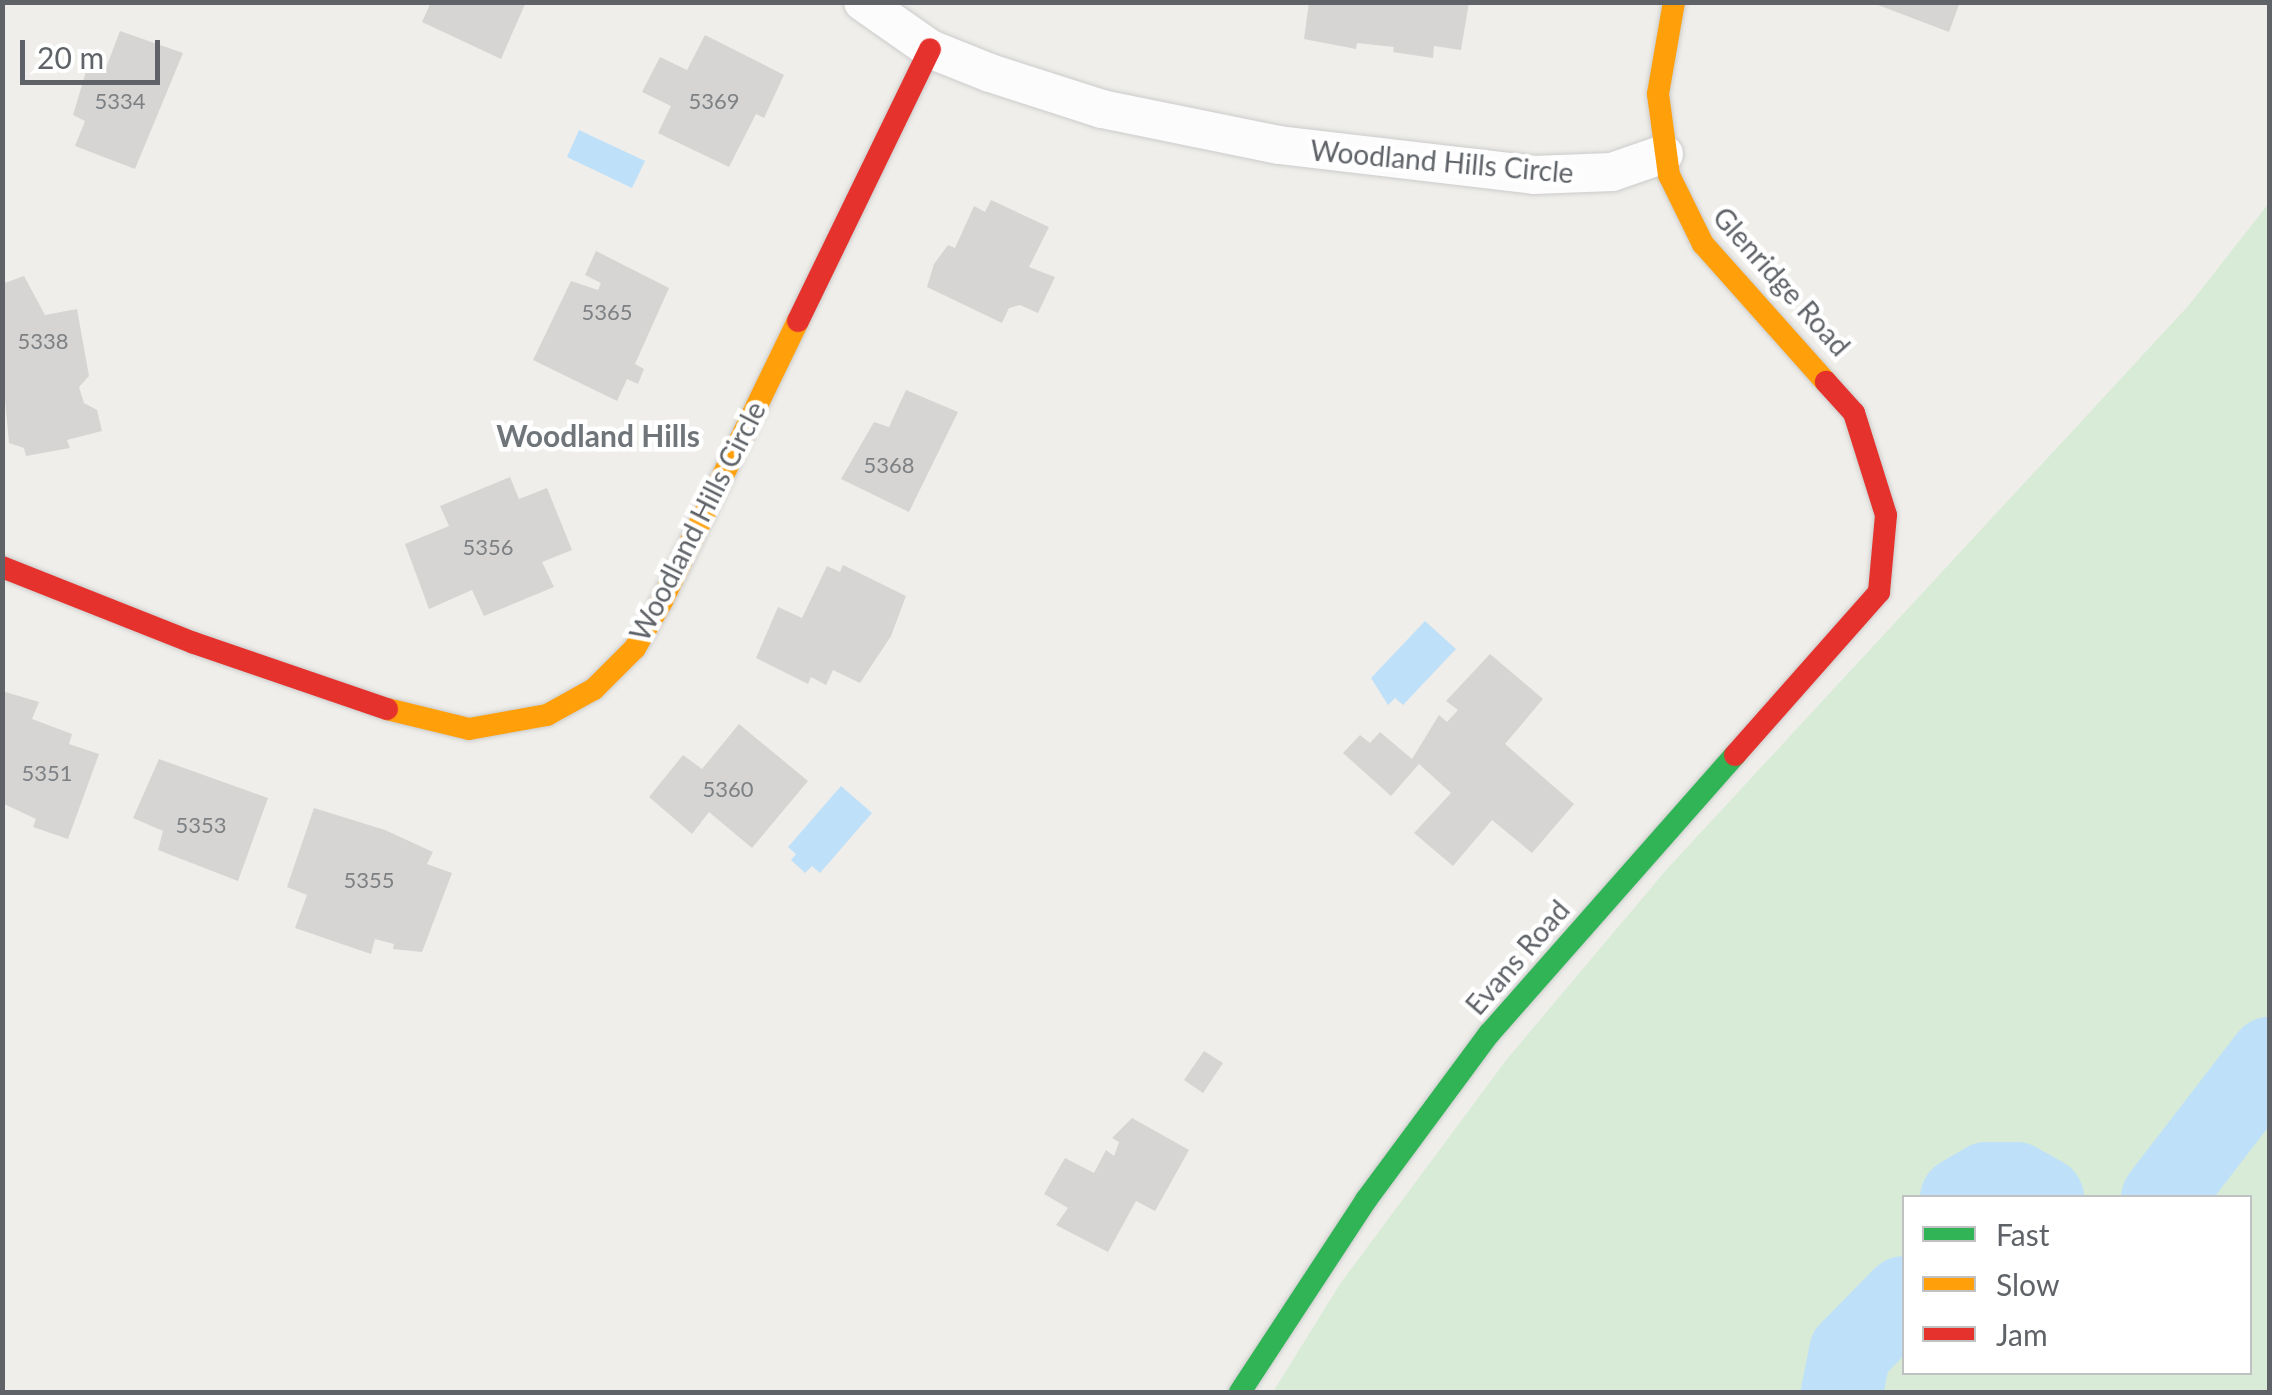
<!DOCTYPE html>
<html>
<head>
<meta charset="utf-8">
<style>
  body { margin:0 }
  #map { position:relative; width:2272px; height:1395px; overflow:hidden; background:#efeeea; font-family:Lato,sans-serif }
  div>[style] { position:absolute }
  .green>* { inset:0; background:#d8ebd6 }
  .water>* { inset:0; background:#bfe0f9 }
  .river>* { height:82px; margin:-41px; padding:0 41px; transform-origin:41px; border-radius:41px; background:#bfe0f9 }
  .building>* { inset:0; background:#d6d5d3 }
  .roads { filter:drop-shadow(0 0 2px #cbcccc) drop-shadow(0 0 2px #cbcccc) }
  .street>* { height:38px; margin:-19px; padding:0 19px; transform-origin:19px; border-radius:19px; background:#fdfcfc }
  .fast>* { height:22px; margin:-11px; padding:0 11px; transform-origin:11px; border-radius:11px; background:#30b455 }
  .slow>* { height:22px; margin:-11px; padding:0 11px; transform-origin:11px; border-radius:11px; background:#ff9f0a }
  .jam>* { height:22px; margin:-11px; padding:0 11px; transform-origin:11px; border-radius:11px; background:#e5322d }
  span { translate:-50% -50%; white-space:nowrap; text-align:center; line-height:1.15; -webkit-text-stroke:9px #fff; paint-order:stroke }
  .number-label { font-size:22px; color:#7e8184 }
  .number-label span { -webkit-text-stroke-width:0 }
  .street-label { font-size:28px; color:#5f6368 }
  .neighbourhood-label { font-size:30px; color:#70757a; font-weight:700 }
  .frame { position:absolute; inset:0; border:5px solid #5f6368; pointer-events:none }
  .legend { position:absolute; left:1902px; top:1195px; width:350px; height:180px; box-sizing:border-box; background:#fff; border:2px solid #bfc1c3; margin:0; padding:12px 18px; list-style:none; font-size:30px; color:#5f6368 }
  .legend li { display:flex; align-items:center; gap:20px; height:50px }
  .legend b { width:50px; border:2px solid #bfc1c3 }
  .scale { position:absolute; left:20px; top:40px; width:140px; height:45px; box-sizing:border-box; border:5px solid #5f6368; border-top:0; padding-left:12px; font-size:30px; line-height:35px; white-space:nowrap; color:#5f6368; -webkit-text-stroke:8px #fff; paint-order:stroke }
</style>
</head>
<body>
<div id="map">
  <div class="green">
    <i style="clip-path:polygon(evenodd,2269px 203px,2269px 1392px,1273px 1392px,1340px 1284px,1507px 1059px,1667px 869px,2189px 305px,2269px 203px,1904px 1198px,2250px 1198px,2250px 1372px,1904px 1372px,1904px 1198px)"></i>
  </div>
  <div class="water">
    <i style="clip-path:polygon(579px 130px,645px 161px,632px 188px,567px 157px)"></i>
    <i style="clip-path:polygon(1425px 621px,1456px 649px,1403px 705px,1395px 698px,1388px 705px,1371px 678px)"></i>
    <i style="clip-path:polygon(841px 786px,872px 813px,820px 873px,812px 866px,805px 873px,791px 860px,796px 854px,788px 847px)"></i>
  </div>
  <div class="river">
    <i style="left:1961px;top:1198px;width:30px;rotate:-30deg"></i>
    <i style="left:1987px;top:1183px;width:29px"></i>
    <i style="left:2016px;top:1183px;width:31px;rotate:29deg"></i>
    <i style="left:2162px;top:1198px;width:177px;rotate:-52.4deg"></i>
    <i style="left:1842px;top:1392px;width:41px;rotate:-78.7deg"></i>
    <i style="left:1850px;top:1352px;width:77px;rotate:-45.5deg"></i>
  </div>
  <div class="building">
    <i style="clip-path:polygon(431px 2px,526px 2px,501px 59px,422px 22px)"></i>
    <i style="clip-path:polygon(1309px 2px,1469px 2px,1461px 50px,1434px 46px,1433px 58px,1393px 52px,1394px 47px,1357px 43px,1356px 49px,1304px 39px)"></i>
    <i style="clip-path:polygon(1870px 2px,1960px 2px,1949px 32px)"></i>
    <i style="clip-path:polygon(120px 31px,183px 53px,135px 169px,75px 146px,85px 121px,73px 115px,87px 68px,104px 73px)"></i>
    <i style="clip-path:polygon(705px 35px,784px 75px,764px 118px,756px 114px,729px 167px,658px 133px,671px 106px,642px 92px,660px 57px,687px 70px)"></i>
    <i style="clip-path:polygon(991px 200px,1049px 227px,1029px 267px,1055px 277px,1038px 313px,1020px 305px,1009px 308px,1002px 323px,927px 287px,934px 264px,948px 245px,955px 248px,974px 206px,985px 212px)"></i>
    <i style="clip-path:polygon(596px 251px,669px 288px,635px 364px,644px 369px,638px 384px,627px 379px,617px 401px,533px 360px,571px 281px,598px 290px,601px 283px,585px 275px)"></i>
    <i style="clip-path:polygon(24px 276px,45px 315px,77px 309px,89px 376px,79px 387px,84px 403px,97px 410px,102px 431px,67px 440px,70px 448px,26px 456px,24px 448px,9px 443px,2px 367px,2px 284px)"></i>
    <i style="clip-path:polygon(906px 390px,958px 412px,909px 512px,841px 479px,874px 422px,889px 427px)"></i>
    <i style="clip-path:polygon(510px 477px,519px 499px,547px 488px,572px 550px,542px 562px,554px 587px,484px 616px,472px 590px,429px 609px,405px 544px,449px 526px,440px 506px)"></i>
    <i style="clip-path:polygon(843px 565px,906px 596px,891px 636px,860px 683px,833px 670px,826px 685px,811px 677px,808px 684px,756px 658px,778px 607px,802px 618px,827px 566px,840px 572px)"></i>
    <i style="clip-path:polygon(1490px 654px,1543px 699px,1505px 744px,1574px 804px,1532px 853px,1492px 820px,1453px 866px,1414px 833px,1451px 793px,1419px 764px,1391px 796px,1343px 753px,1360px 735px,1370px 743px,1380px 732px,1412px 759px,1439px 715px,1447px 722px,1458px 710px,1446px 701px)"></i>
    <i style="clip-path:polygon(2px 691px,39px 702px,32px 719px,72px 734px,69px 744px,99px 754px,68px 839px,33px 827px,36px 819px,2px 803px)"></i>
    <i style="clip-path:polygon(739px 724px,808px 781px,752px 848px,709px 812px,692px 834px,649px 797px,683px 755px,702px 769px)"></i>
    <i style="clip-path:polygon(159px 759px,268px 798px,238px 881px,158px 850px,163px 831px,133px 818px)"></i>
    <i style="clip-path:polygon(314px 808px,385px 830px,433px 852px,427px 864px,452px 873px,422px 952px,393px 949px,394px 944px,375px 939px,371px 954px,295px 928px,307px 895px,287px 887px)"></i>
    <i style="clip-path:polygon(1204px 1051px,1223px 1063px,1203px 1093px,1184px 1080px)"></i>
    <i style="clip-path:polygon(1132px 1118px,1189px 1150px,1155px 1211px,1136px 1201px,1108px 1252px,1056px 1225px,1068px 1208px,1044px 1194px,1065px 1158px,1094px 1173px,1106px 1150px,1114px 1156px,1119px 1142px,1112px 1138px)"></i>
  </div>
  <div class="roads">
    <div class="street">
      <i style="left:863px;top:2px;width:82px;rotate:35deg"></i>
      <i style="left:930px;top:49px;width:65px;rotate:21.8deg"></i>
      <i style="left:990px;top:73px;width:118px;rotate:17.8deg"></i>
      <i style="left:1102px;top:109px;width:181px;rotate:11.5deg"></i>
      <i style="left:1279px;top:145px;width:257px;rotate:6.7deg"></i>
      <i style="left:1534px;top:175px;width:78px;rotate:-2.2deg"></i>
      <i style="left:1612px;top:172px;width:55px;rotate:-19.1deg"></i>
    </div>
    <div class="fast">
      <i style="left:1240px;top:1392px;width:230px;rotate:-56.7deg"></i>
      <i style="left:1366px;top:1200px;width:207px;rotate:-53.5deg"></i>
      <i style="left:1489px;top:1034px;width:372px;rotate:-48.6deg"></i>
    </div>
    <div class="slow">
      <i style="left:1674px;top:2px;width:93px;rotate:99.9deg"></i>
      <i style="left:1658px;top:94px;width:82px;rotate:82.3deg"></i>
      <i style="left:1669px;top:175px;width:77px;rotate:63.8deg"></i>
      <i style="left:1703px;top:244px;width:185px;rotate:48.3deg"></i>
      <i style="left:387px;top:709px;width:84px;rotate:13.7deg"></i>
      <i style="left:469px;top:729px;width:79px;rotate:-10.2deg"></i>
      <i style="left:547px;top:715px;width:54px;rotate:-29deg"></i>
      <i style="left:594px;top:689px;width:58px;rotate:-45deg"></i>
      <i style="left:635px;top:648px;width:54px;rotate:-60.1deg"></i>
      <i style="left:662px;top:601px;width:311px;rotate:-64.1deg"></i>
    </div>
    <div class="jam">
      <i style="left:798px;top:321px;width:302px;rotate:-64.1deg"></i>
      <i style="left:2px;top:567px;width:206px;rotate:21.6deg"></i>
      <i style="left:194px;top:643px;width:204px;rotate:18.9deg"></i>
      <i style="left:1735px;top:755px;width:217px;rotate:-48.5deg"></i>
      <i style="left:1879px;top:592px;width:77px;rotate:-84.8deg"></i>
      <i style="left:1886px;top:515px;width:107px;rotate:-107.4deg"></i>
      <i style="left:1854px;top:413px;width:42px;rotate:-132.1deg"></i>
    </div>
  </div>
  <div class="number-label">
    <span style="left:120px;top:101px">5334</span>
    <span style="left:714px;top:101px">5369</span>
    <span style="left:607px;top:312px">5365</span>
    <span style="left:43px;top:341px">5338</span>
    <span style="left:889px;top:465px">5368</span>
    <span style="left:488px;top:547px">5356</span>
    <span style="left:47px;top:773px">5351</span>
    <span style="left:728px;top:789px">5360</span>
    <span style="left:201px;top:825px">5353</span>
    <span style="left:369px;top:880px">5355</span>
  </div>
  <div class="street-label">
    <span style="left:1442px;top:161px;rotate:5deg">Woodland Hills Circle</span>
    <span style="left:1782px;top:281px;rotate:48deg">Glenridge Road</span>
    <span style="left:697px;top:521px;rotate:-63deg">Woodland Hills Circle</span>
    <span style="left:1517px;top:957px;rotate:-49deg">Evans Road</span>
  </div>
  <div class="neighbourhood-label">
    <span style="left:598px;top:435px">Woodland Hills</span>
  </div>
  <div class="frame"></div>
  <ul class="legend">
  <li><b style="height:12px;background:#30b455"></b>Fast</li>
  <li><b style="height:12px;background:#ff9f0a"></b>Slow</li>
  <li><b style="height:12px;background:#e5322d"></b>Jam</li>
  </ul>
  <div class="scale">20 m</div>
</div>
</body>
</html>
